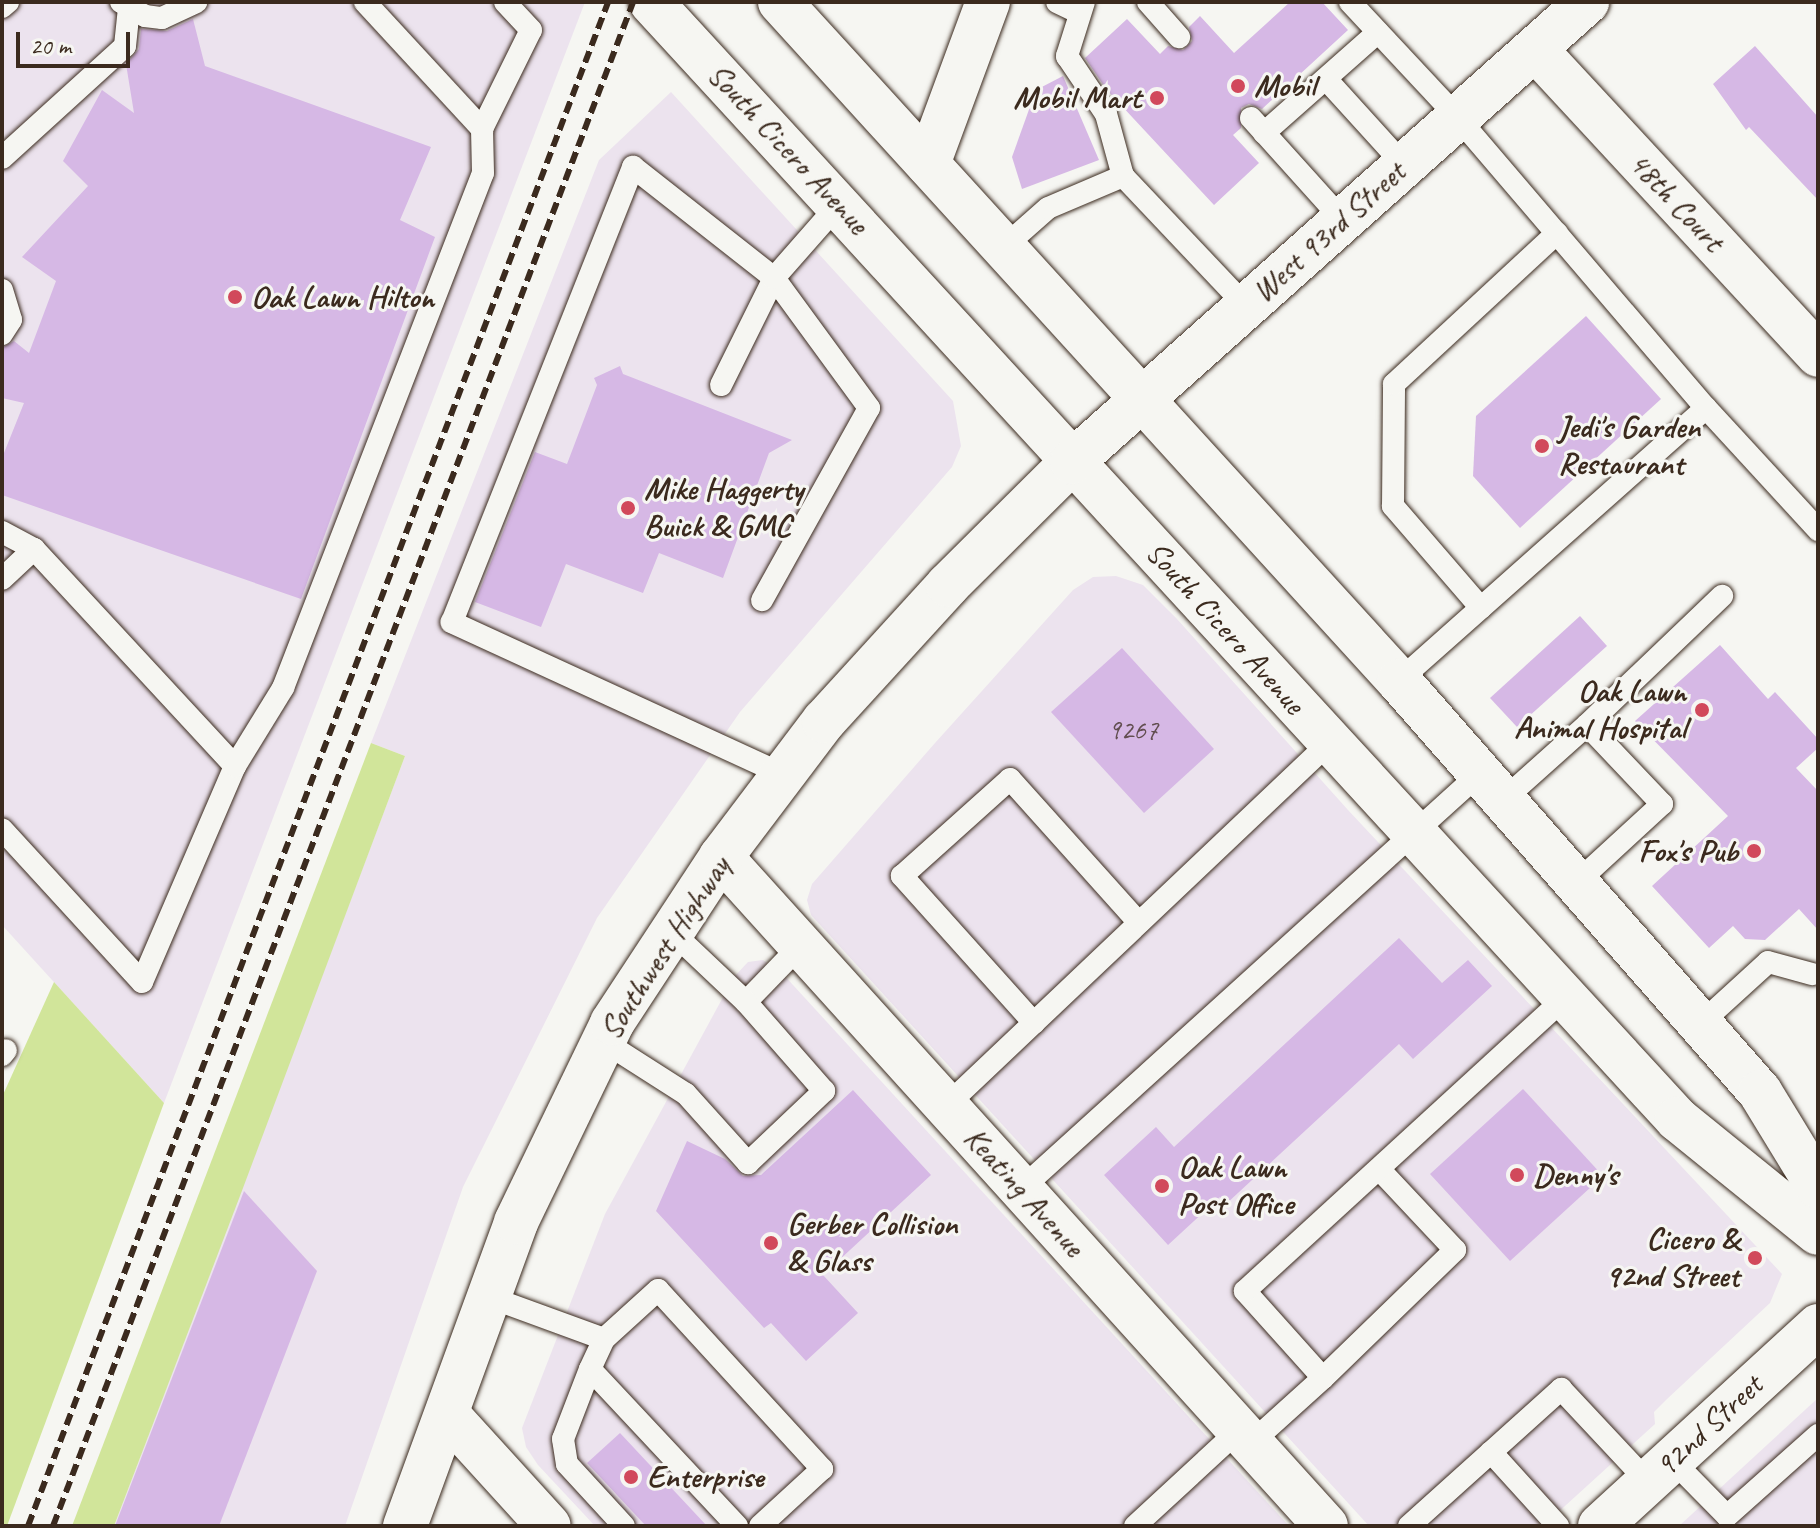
<!DOCTYPE html>
<html>
<head>
<meta charset="utf-8">
<style>
  body { margin:0 }
  #map { position:relative; width:1820px; height:1528px; overflow:hidden; background:#f6f6f2; font-family:Caveat,sans-serif }
  div>[style] { position:absolute }
  .built>* { inset:0; background:#ece3ee }
  .green>* { inset:0; background:#d1e59a }
  .building>* { inset:0; background:#d6b8e5 }
  .roads { filter:drop-shadow(0 0 2px #3b2a1e) drop-shadow(0 0 2px #3b2a1e) }
  .service>* { height:22px; margin:-11px; padding:0 11px; transform-origin:11px; border-radius:11px; background:#f6f6f2 }
  .minor>* { height:44px; margin:-22px; padding:0 22px; transform-origin:22px; border-radius:22px; background:#f6f6f2 }
  .primary>* { height:44px; margin:-22px; padding:0 22px; transform-origin:22px; border-radius:22px; background:#f6f6f2 }
  .rail>* { height:6px; margin-top:-3px; transform-origin:0; background:repeating-linear-gradient(90deg,#3b2a1e 0 12px,transparent 0 18px) }
  .dots>* { width:22px; height:22px; translate:-50% -50%; box-sizing:border-box; border:4px solid #f6f6f2; border-radius:50% }
  span { translate:-50% -50%; white-space:nowrap; text-align:center; line-height:1.15; -webkit-text-stroke:6px #f6f6f2; paint-order:stroke }
  .number-label { font-size:28px; color:#624e50 }
  .number-label span { -webkit-text-stroke-width:0 }
  .poi-label { font-size:32px; color:#3b2a1e; font-weight:700 }
  .left { translate:0 -50%; text-align:left }
  .right { translate:-100% -50%; text-align:right }
  .street-label { font-size:32px; color:#3b2a1e }
  .frame { position:absolute; inset:0; border:4px solid #3b2a1e; pointer-events:none }
  .scale { position:absolute; left:16px; top:32px; width:114px; height:36px; box-sizing:border-box; border:4px solid #3b2a1e; border-top:0; padding-left:10px; font-size:24px; line-height:28px; white-space:nowrap; color:#3b2a1e; -webkit-text-stroke:6px #f6f6f2; paint-order:stroke }
</style>
</head>
<body>
<div id="map">
  <div class="built">
    <i style="clip-path:polygon(2px 2px,585px 2px,164px 1103px,2px 925px)"></i>
    <i style="clip-path:polygon(671px 92px,953px 401px,961px 446px,952px 467px,740px 712px,597px 918px,463px 1187px,345px 1526px,114px 1526px,405px 756px,371px 743px,599px 160px)"></i>
    <i style="clip-path:polygon(1116px 576px,1143px 585px,1177px 619px,1348px 810px,1782px 1274px,1770px 1303px,1667px 1399px,1654px 1412px,1655px 1424px,1543px 1526px,1369px 1526px,811px 915px,807px 900px,812px 884px,935px 743px,1073px 590px,1093px 577px)"></i>
    <i style="clip-path:polygon(763px 960px,782px 973px,1289px 1526px,595px 1526px,538px 1465px,526px 1447px,522px 1428px,605px 1214px,734px 977px,748px 962px)"></i>
    <i style="clip-path:polygon(1818px 1398px,1818px 1526px,1679px 1526px)"></i>
  </div>
  <div class="green">
    <i style="clip-path:polygon(371px 743px,405px 756px,243px 1188px,114px 1526px,72px 1526px)"></i>
    <i style="clip-path:polygon(54px 982px,164px 1103px,7px 1526px,2px 1526px,2px 1097px)"></i>
  </div>
  <div class="building">
    <i style="clip-path:polygon(1290px 2px,1322px 2px,1348px 30px,1262px 109px,1249px 104px,1241px 108px,1241px 128px,1233px 135px,1259px 163px,1214px 205px,1106px 89px,1085px 58px,1127px 19px,1160px 54px,1168px 46px,1183px 50px,1192px 41px,1189px 27px,1200px 16px,1234px 53px)"></i>
    <i style="clip-path:polygon(193px 19px,205px 66px,431px 147px,400px 220px,435px 237px,301px 599px,2px 495px,2px 458px,24px 403px,2px 398px,2px 348px,14px 341px,29px 353px,56px 281px,22px 257px,88px 186px,63px 161px,102px 90px,134px 113px,126px 64px,139px 49px,141px 29px,167px 31px)"></i>
    <i style="clip-path:polygon(1755px 46px,1818px 117px,1818px 200px,1749px 127px,1746px 130px,1713px 84px)"></i>
    <i style="clip-path:polygon(1063px 76px,1099px 160px,1022px 189px,1012px 157px,1036px 90px)"></i>
    <i style="clip-path:polygon(1586px 316px,1661px 399px,1520px 528px,1473px 476px,1476px 416px)"></i>
    <i style="clip-path:polygon(620px 366px,623px 374px,792px 440px,769px 453px,723px 578px,659px 553px,643px 593px,566px 564px,541px 627px,475px 602px,535px 452px,567px 464px,597px 385px,594px 378px)"></i>
    <i style="clip-path:polygon(1580px 616px,1607px 646px,1517px 727px,1490px 698px)"></i>
    <i style="clip-path:polygon(1720px 645px,1768px 699px,1775px 692px,1818px 739px,1818px 748px,1796px 768px,1818px 791px,1818px 930px,1799px 909px,1765px 940px,1745px 939px,1733px 926px,1709px 948px,1652px 886px,1728px 816px,1635px 721px)"></i>
    <i style="clip-path:polygon(1122px 648px,1214px 749px,1144px 813px,1051px 712px)"></i>
    <i style="clip-path:polygon(1399px 938px,1442px 983px,1468px 960px,1492px 986px,1413px 1059px,1399px 1044px,1225px 1205px,1220px 1197px,1168px 1245px,1104px 1175px,1156px 1127px,1174px 1147px)"></i>
    <i style="clip-path:polygon(1523px 1089px,1603px 1176px,1510px 1261px,1430px 1174px)"></i>
    <i style="clip-path:polygon(853px 1090px,931px 1175px,823px 1275px,858px 1313px,806px 1361px,771px 1323px,764px 1328px,656px 1211px,687px 1141px,725px 1159px,743px 1176px,761px 1175px)"></i>
    <i style="clip-path:polygon(244px 1191px,317px 1271px,219px 1526px,115px 1526px)"></i>
    <i style="clip-path:polygon(620px 1433px,707px 1526px,646px 1526px,587px 1463px)"></i>
  </div>
  <div class="roads">
    <div class="service">
      <i style="left:121px;top:2px;width:28px;rotate:30deg"></i>
      <i style="left:145px;top:16px;width:17px;rotate:7deg"></i>
      <i style="left:162px;top:18px;width:38px;rotate:-25deg"></i>
      <i style="left:365px;top:2px;width:173px;rotate:47.3deg"></i>
      <i style="left:1057px;top:2px;width:25px;rotate:26deg"></i>
      <i style="left:1084px;top:2px;width:57px;rotate:107.5deg"></i>
      <i style="left:1067px;top:56px;width:70px;rotate:56.1deg"></i>
      <i style="left:1106px;top:114px;width:64px;rotate:74.7deg"></i>
      <i style="left:1123px;top:176px;width:179px;rotate:46.6deg"></i>
      <i style="left:1148px;top:2px;width:47px;rotate:48.5deg"></i>
      <i style="left:1350px;top:2px;width:158px;rotate:47deg"></i>
      <i style="left:1458px;top:118px;width:382px;rotate:49.5deg"></i>
      <i style="left:1706px;top:408px;width:411px;rotate:138.4deg"></i>
      <i style="left:2px;top:7px;width:8px;rotate:-40deg"></i>
      <i style="left:1326px;top:79px;width:116px;rotate:47.8deg"></i>
      <i style="left:1251px;top:118px;width:136px;rotate:48deg"></i>
      <i style="left:1264px;top:133px;width:152px;rotate:-41.5deg"></i>
      <i style="left:2px;top:158px;width:166px;rotate:-42.3deg"></i>
      <i style="left:125px;top:46px;width:36px;rotate:-84deg"></i>
      <i style="left:1005px;top:246px;width:57px;rotate:-41.5deg"></i>
      <i style="left:1048px;top:208px;width:82px;rotate:-23.1deg"></i>
      <i style="left:2px;top:290px;width:31px;rotate:73deg"></i>
      <i style="left:11px;top:320px;width:17px;rotate:123deg"></i>
      <i style="left:721px;top:385px;width:119px;rotate:-63.6deg"></i>
      <i style="left:774px;top:278px;width:161px;rotate:53.8deg"></i>
      <i style="left:869px;top:408px;width:220px;rotate:119.1deg"></i>
      <i style="left:1706px;top:408px;width:166px;rotate:47.4deg"></i>
      <i style="left:2px;top:532px;width:36px;rotate:28deg"></i>
      <i style="left:2px;top:579px;width:44px;rotate:-43.2deg"></i>
      <i style="left:34px;top:549px;width:296px;rotate:47.2deg"></i>
      <i style="left:235px;top:766px;width:235px;rotate:113.3deg"></i>
      <i style="left:142px;top:982px;width:207px;rotate:-132.5deg"></i>
      <i style="left:1481px;top:608px;width:135px;rotate:-130.8deg"></i>
      <i style="left:1393px;top:506px;width:122px;rotate:-89.5deg"></i>
      <i style="left:1394px;top:384px;width:222px;rotate:-42.8deg"></i>
      <i style="left:1587px;top:725px;width:187px;rotate:-43.7deg"></i>
      <i style="left:235px;top:766px;width:92px;rotate:-58.4deg"></i>
      <i style="left:283px;top:688px;width:552px;rotate:-68.78deg"></i>
      <i style="left:483px;top:173px;width:44px;rotate:-91.3deg"></i>
      <i style="left:482px;top:129px;width:110px;rotate:-63.7deg"></i>
      <i style="left:531px;top:30px;width:38px;rotate:-133deg"></i>
      <i style="left:784px;top:775px;width:366px;rotate:-155.3deg"></i>
      <i style="left:452px;top:622px;width:490px;rotate:-68.3deg"></i>
      <i style="left:633px;top:167px;width:179px;rotate:38.2deg"></i>
      <i style="left:774px;top:278px;width:100px;rotate:-48.7deg"></i>
      <i style="left:1502px;top:801px;width:114px;rotate:-41.8deg"></i>
      <i style="left:1587px;top:725px;width:109px;rotate:46.5deg"></i>
      <i style="left:1662px;top:804px;width:118px;rotate:137.4deg"></i>
      <i style="left:746px;top:1002px;width:79px;rotate:-46deg"></i>
      <i style="left:1034px;top:1023px;width:198px;rotate:-131.9deg"></i>
      <i style="left:902px;top:876px;width:145px;rotate:-41.9deg"></i>
      <i style="left:1010px;top:779px;width:193px;rotate:48.1deg"></i>
      <i style="left:1699px;top:1025px;width:93px;rotate:-42.4deg"></i>
      <i style="left:1768px;top:962px;width:46px;rotate:15.3deg"></i>
      <i style="left:603px;top:1041px;width:98px;rotate:32.6deg"></i>
      <i style="left:686px;top:1094px;width:93px;rotate:48.1deg"></i>
      <i style="left:748px;top:1163px;width:105px;rotate:-43.5deg"></i>
      <i style="left:824px;top:1091px;width:118px;rotate:-131.2deg"></i>
      <i style="left:746px;top:1002px;width:100px;rotate:-136.6deg"></i>
      <i style="left:2px;top:1055px;width:6px;rotate:-51deg"></i>
      <i style="left:946px;top:1106px;width:528px;rotate:-43.46deg"></i>
      <i style="left:1021px;top:1189px;width:618px;rotate:-42.18deg"></i>
      <i style="left:489px;top:1297px;width:122px;rotate:20.1deg"></i>
      <i style="left:590px;top:1369px;width:75px;rotate:111.1deg"></i>
      <i style="left:563px;top:1439px;width:25px;rotate:81deg"></i>
      <i style="left:567px;top:1464px;width:84px;rotate:47.4deg"></i>
      <i style="left:1323px;top:1378px;width:184px;rotate:-44.1deg"></i>
      <i style="left:1455px;top:1250px;width:111px;rotate:-133.2deg"></i>
      <i style="left:1251px;top:1443px;width:97px;rotate:-42.1deg"></i>
      <i style="left:1323px;top:1378px;width:117px;rotate:-131.9deg"></i>
      <i style="left:1245px;top:1291px;width:434px;rotate:-42.5deg"></i>
      <i style="left:1491px;top:1452px;width:100px;rotate:47.8deg"></i>
      <i style="left:1672px;top:1460px;width:78px;rotate:45.5deg"></i>
      <i style="left:1727px;top:1516px;width:122px;rotate:-41.7deg"></i>
      <i style="left:737px;top:1526px;width:215px;rotate:-133.1deg"></i>
      <i style="left:590px;top:1369px;width:33px;rotate:-65deg"></i>
      <i style="left:604px;top:1339px;width:73px;rotate:-42.2deg"></i>
      <i style="left:658px;top:1290px;width:243px;rotate:47.5deg"></i>
      <i style="left:822px;top:1469px;width:84px;rotate:137.4deg"></i>
      <i style="left:1135px;top:1526px;width:142px;rotate:-42.7deg"></i>
      <i style="left:1409px;top:1526px;width:205px;rotate:-42deg"></i>
      <i style="left:1561px;top:1389px;width:127px;rotate:46.9deg"></i>
    </div>
    <div class="minor">
      <i style="left:1535px;top:49px;width:417px;rotate:47.2deg"></i>
      <i style="left:928px;top:164px;width:173px;rotate:-69.7deg"></i>
      <i style="left:721px;top:857px;width:902px;rotate:47.88deg"></i>
      <i style="left:447px;top:1414px;width:151px;rotate:47.7deg"></i>
      <i style="left:1600px;top:1526px;width:296px;rotate:-42.5deg"></i>
    </div>
    <div class="primary">
      <i style="left:651px;top:2px;width:1517px;rotate:47.43deg"></i>
      <i style="left:1677px;top:1119px;width:181px;rotate:39deg"></i>
      <i style="left:780px;top:2px;width:919px;rotate:47.65deg"></i>
      <i style="left:1399px;top:681px;width:547px;rotate:48.71deg"></i>
      <i style="left:1760px;top:1092px;width:111px;rotate:58.6deg"></i>
      <i style="left:405px;top:1526px;width:324px;rotate:-69.9deg"></i>
      <i style="left:516px;top:1222px;width:221px;rotate:-64.2deg"></i>
      <i style="left:612px;top:1023px;width:199px;rotate:-56.7deg"></i>
      <i style="left:721px;top:857px;width:171px;rotate:-52.9deg"></i>
      <i style="left:824px;top:721px;width:184px;rotate:-47.6deg"></i>
      <i style="left:948px;top:585px;width:175px;rotate:-44.8deg"></i>
      <i style="left:1072px;top:462px;width:691px;rotate:-41.77deg"></i>
    </div>
  </div>
  <div class="rail">
    <i style="left:28px;top:1526px;width:1631px;rotate:-69.16deg"></i>
    <i style="left:53px;top:1526px;width:1631px;rotate:-69.16deg"></i>
  </div>
  <div class="dots">
    <i style="left:1238px;top:86px;background:#d1495b"></i>
    <i style="left:1157px;top:98px;background:#d1495b"></i>
    <i style="left:235px;top:297px;background:#d1495b"></i>
    <i style="left:1542px;top:446px;background:#d1495b"></i>
    <i style="left:628px;top:508px;background:#d1495b"></i>
    <i style="left:1702px;top:710px;background:#d1495b"></i>
    <i style="left:1754px;top:851px;background:#d1495b"></i>
    <i style="left:1517px;top:1175px;background:#d1495b"></i>
    <i style="left:1162px;top:1186px;background:#d1495b"></i>
    <i style="left:771px;top:1243px;background:#d1495b"></i>
    <i style="left:1755px;top:1258px;background:#d1495b"></i>
    <i style="left:631px;top:1477px;background:#d1495b"></i>
  </div>
  <div class="number-label">
    <span style="left:1133px;top:730px">9267</span>
  </div>
  <div class="poi-label">
    <span class="left" style="left:1254px;top:86px">Mobil</span>
    <span class="right" style="left:1141px;top:98px">Mobil Mart</span>
    <span class="left" style="left:251px;top:297px">Oak Lawn Hilton</span>
    <span class="left" style="left:1558px;top:446px">Jedi's Garden<br>Restaurant</span>
    <span class="left" style="left:644px;top:508px">Mike Haggerty<br>Buick &amp; GMC</span>
    <span class="right" style="left:1686px;top:710px">Oak Lawn<br>Animal Hospital</span>
    <span class="right" style="left:1738px;top:851px">Fox's Pub</span>
    <span class="left" style="left:1178px;top:1186px">Oak Lawn<br>Post Office</span>
    <span class="left" style="left:1533px;top:1175px">Denny's</span>
    <span class="left" style="left:787px;top:1243px">Gerber Collision<br>&amp; Glass</span>
    <span class="right" style="left:1739px;top:1258px">Cicero &amp;<br>92nd Street</span>
    <span class="left" style="left:647px;top:1477px">Enterprise</span>
  </div>
  <div class="street-label">
    <span style="left:788px;top:149px;rotate:47deg">South Cicero Avenue</span>
    <span style="left:1676px;top:202px;rotate:47deg">48th Court</span>
    <span style="left:1329px;top:232px;rotate:-42deg">West 93rd Street</span>
    <span style="left:1225px;top:628px;rotate:48deg">South Cicero Avenue</span>
    <span style="left:665px;top:948px;rotate:-57deg">Southwest Highway</span>
    <span style="left:1024px;top:1192px;rotate:48deg">Keating Avenue</span>
    <span style="left:1709px;top:1426px;rotate:-43deg">92nd Street</span>
  </div>
  <div class="frame"></div>
  <div class="scale">20 m</div>
</div>
</body>
</html>
